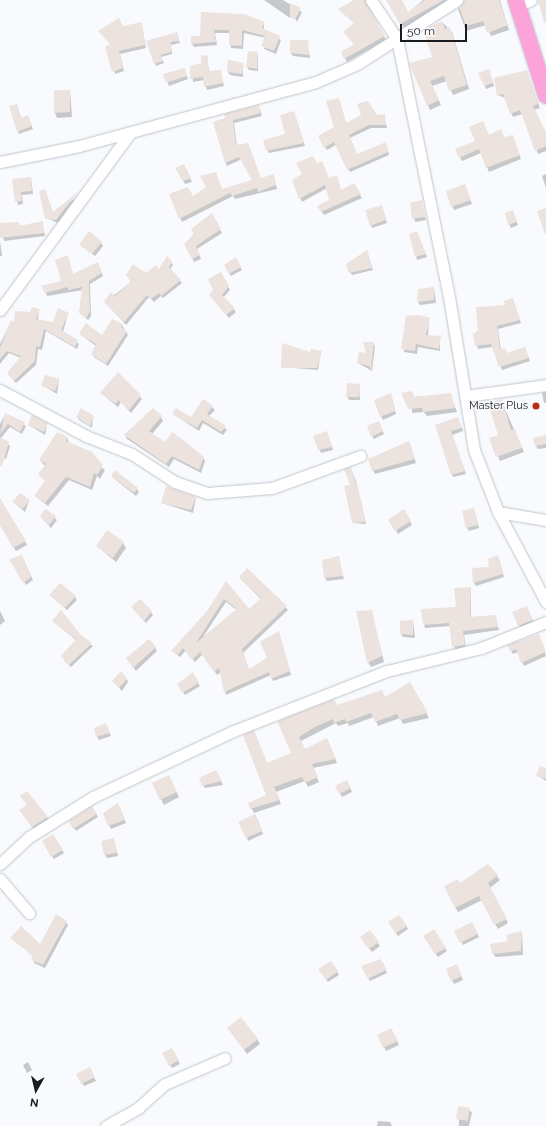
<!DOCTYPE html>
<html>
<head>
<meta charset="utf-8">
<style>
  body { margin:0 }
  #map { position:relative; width:546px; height:1126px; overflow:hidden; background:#f8fafd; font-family:Raleway,sans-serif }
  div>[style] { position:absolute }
  .shadow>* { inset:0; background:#0003 }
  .building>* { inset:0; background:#ece2de }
  .roads { filter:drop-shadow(0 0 1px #bec5cc) drop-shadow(0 0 1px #bec5cc) }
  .minor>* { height:11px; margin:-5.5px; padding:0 5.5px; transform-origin:5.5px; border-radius:5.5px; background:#fff }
  .highway>* { height:16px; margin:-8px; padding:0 8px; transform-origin:8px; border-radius:8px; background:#fca3d9 }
  .dots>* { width:11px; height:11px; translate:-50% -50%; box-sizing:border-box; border:2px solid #f8fafd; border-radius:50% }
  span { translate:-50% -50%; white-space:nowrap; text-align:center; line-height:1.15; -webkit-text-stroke:3px #f8fafd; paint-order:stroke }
  .poi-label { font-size:11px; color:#191b1e }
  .right { translate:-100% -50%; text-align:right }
  .north { position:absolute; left:16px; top:1070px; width:40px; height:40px; -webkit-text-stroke:3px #f8fafd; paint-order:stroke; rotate:188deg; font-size:11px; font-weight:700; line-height:16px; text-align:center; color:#191b1e }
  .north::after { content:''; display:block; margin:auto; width:14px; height:18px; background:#191b1e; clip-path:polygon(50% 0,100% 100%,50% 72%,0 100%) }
  .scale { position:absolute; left:400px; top:24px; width:67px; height:18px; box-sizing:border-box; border:2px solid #191b1e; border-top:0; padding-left:5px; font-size:12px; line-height:14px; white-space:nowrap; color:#191b1e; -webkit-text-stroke:3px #f8fafd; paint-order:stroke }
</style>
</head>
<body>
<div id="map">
  <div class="shadow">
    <i style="clip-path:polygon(264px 0,283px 0,302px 12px,297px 22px,292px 13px,290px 18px)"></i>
    <i style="clip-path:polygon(356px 0,365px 0,386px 40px,347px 62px,342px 52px,355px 45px,355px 24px,340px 10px)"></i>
    <i style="clip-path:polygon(387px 0,401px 0,408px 13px,423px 0,451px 0,404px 28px)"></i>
    <i style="clip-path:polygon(464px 0,500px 0,509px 30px,491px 36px,486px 25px,466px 31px,458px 9px)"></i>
    <i style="clip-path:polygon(202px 13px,264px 23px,264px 30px,281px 40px,276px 54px,264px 49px,266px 38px,244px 33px,243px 49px,231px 48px,230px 33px,215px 33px,217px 45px,194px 47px,192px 44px,201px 37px)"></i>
    <i style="clip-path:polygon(442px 22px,452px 32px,469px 89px,453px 95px,447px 81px,432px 86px,441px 105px,430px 110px,410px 64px,433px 58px)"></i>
    <i style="clip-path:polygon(141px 23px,146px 48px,120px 54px,124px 71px,115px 74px,111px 45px,123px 27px)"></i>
    <i style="clip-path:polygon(177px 33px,180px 43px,171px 45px,172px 54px,161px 57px,164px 63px,156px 66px,148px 41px)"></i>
    <i style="clip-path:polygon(307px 41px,310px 58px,293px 56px,291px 53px)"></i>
    <i style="clip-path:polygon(258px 53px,258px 71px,249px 70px,247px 67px)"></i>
    <i style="clip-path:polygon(207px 57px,209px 72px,220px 71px,224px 86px,207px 90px,204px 80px,193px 82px,191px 67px,202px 64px)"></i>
    <i style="clip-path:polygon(243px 64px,243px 77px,230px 75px,228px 72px)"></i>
    <i style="clip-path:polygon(184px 69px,188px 79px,169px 86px,165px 75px)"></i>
    <i style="clip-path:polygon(489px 70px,494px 86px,486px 89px,485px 86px)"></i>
    <i style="clip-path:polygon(528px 75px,540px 108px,534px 110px,546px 135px,546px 151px,538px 154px,523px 114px,513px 117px,505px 98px,498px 95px)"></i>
    <i style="clip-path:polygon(70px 91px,72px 117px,57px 118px,55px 113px)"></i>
    <i style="clip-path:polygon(340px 102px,346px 124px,363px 115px,384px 115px,387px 128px,371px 128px,350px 138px,357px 155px,387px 147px,389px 155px,350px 172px,336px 145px,327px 150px,319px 136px,335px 128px)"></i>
    <i style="clip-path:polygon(17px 105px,21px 119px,29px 119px,33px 129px,19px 134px,10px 107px)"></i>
    <i style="clip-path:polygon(260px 109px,262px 116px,234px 123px,237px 146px,248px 144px,261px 179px,273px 175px,277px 189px,235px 199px,233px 196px,182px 222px,171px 195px,192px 198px,253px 181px,242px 159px,227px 166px,214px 123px)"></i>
    <i style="clip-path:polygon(294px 112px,305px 146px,269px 153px,267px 150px,286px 134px)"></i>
    <i style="clip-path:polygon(503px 135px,505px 138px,512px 136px,521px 159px,489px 172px,481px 153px,462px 161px,460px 157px,489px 136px)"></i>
    <i style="clip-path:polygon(317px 165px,329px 180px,338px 180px,341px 191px,353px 184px,362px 198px,324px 215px,318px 206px,330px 200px,327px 188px,302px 202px,293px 180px)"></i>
    <i style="clip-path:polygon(176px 169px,186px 169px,192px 182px,185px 184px)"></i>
    <i style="clip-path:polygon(546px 174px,546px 188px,542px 176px)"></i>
    <i style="clip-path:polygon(31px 178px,33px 194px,22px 195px,23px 204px,18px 205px,13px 180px)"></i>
    <i style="clip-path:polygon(466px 188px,472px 204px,454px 210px,447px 192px)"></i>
    <i style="clip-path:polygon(45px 190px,53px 213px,79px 196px,58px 223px,46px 218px)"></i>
    <i style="clip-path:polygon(421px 201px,426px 220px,415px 222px,411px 203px)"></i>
    <i style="clip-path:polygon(382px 206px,387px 223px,372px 228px,371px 225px)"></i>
    <i style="clip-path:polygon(212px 214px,222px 233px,197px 249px,201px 259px,194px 262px,185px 244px)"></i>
    <i style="clip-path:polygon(514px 215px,518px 225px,511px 228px,509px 224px)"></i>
    <i style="clip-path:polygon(18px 223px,20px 226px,42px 223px,45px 236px,4px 241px,3px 237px)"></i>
    <i style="clip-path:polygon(411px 234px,418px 235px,427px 257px,417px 260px)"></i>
    <i style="clip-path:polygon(0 241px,2px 256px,0 256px)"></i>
    <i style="clip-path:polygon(101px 243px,103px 246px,95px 256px,80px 245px)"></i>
    <i style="clip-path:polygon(367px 251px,373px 270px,352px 275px,350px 272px)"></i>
    <i style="clip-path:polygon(68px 257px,73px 275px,99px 266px,103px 276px,90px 284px,91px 316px,88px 320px,80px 313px,83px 290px,47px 296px,46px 293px,62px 282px)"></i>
    <i style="clip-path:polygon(167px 258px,173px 265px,170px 270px,182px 283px,163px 298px,161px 296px,154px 302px,149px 297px,126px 325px,105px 302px,131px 282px,127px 275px,159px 271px)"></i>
    <i style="clip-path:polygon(235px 259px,242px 270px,231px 276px,225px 266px)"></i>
    <i style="clip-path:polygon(220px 273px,230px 290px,223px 298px,236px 312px,229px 318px,212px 298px)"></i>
    <i style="clip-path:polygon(434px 288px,436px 303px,420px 305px,418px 302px)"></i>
    <i style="clip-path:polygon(514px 303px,521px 323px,498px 329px,501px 350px,507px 354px,525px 348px,530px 361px,502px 370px,493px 347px,478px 349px,474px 334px)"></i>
    <i style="clip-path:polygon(39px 310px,38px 320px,54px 323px,68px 314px,63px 332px,79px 344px,77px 349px,46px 331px,42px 350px,38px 349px,36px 365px,16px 383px,8px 374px,21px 358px,9px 353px,0 364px,0 344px,11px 322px,15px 323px)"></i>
    <i style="clip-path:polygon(406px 317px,429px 319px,428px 336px,440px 337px,440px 351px,418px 347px,417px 354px,404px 352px)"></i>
    <i style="clip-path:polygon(122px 325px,128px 335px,108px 366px,94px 357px,96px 346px,80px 334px,103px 336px)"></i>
    <i style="clip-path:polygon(373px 343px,375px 346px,372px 371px,358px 363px)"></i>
    <i style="clip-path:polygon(321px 352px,318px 370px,282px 367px,311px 353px)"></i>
    <i style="clip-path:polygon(118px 373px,142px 399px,131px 413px,121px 402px,118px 407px,101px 393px)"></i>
    <i style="clip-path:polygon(59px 380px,57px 394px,42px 385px)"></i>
    <i style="clip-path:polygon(359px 385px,360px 400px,349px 400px,347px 396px)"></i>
    <i style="clip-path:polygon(546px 391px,546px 403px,544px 403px,542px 393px)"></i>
    <i style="clip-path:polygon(412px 392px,414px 397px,450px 394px,457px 412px,427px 416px,424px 412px,412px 413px)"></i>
    <i style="clip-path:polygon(392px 398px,396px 414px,383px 420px,381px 416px)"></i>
    <i style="clip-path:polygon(204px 400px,215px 410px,209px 416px,227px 430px,223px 435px,203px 423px,199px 431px,173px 414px,191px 418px)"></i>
    <i style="clip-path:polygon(501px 400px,524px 452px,500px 461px,491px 439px,499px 436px)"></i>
    <i style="clip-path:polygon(5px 415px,26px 426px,22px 434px,10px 427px,1px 438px,10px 446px,6px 459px,0 456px,0 424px)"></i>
    <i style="clip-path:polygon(77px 417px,93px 417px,92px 428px,79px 420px)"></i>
    <i style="clip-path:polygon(161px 417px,163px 421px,152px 434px,165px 444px,203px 457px,205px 461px,201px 473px,174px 459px,169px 467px,127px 439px,125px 435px)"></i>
    <i style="clip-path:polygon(459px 421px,463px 431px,452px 435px,466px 474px,453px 477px,436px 426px)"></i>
    <i style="clip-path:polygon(47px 424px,45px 435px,29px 425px)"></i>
    <i style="clip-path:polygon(380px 425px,384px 434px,374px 439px,372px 436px)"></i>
    <i style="clip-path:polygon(328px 435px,333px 450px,321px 453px,314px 436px)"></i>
    <i style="clip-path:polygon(546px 436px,546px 448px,538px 449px,536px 446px)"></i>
    <i style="clip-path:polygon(67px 437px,69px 443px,105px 470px,100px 479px,97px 476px,92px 490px,69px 480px,48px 506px,35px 496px,46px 482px,39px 474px,45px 466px,40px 460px)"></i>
    <i style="clip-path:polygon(409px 442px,416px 463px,375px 474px,373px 470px)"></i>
    <i style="clip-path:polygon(352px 471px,356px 481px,366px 524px,353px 523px,346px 487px,351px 485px)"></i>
    <i style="clip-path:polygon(112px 477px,137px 489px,139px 492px,136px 496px)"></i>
    <i style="clip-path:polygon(196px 498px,193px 513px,162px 503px)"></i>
    <i style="clip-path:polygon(29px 501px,25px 512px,13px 502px)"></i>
    <i style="clip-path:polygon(5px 509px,27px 545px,16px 551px,0 525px,0 512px)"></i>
    <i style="clip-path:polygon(474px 509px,479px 528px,469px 531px,467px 528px)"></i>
    <i style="clip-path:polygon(46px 510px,57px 520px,51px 528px,41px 517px)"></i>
    <i style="clip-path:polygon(404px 511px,412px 525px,398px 534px,390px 520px)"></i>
    <i style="clip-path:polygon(123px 543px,126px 548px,116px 562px,97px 546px)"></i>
    <i style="clip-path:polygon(338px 557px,344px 579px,327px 581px,325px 578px)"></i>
    <i style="clip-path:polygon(11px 559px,23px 559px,33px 580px,26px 585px)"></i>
    <i style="clip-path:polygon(499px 559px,504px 577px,476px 586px,474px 583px)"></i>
    <i style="clip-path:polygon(evenodd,247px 569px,288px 610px,243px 653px,249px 670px,268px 658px,279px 633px,291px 675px,273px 681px,271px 675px,226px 695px,221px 672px,217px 675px,203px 654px,195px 662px,185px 651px,180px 657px,172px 651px,208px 611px,226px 582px,249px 610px,261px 599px,240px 578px,247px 569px,226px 602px,237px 610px,203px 637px,226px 602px)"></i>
    <i style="clip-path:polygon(471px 588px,471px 617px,495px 616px,499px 630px,464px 635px,466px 648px,455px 650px,451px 626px,425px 628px,424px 624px,457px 608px)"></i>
    <i style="clip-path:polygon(50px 595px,75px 597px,77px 600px,67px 610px)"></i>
    <i style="clip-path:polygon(134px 610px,151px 612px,153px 615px,146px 623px)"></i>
    <i style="clip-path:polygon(528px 610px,534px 623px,521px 628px,519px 625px)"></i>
    <i style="clip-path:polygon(0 611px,5px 621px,0 625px)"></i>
    <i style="clip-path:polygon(371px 611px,384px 662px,371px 667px,368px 662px)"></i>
    <i style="clip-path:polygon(53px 621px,93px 646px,71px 667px,64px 660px,76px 640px)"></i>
    <i style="clip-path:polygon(413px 621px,415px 638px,403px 637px,401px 634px)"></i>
    <i style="clip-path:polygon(540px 639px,546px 656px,524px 666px,518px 652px,513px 654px,511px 651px)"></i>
    <i style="clip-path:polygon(155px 647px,157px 651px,136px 671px,129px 661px)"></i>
    <i style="clip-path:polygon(192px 674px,200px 686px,185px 695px,178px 684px)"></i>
    <i style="clip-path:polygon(127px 679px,128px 682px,122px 691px,113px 681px)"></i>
    <i style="clip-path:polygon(410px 683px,429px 718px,403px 724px,400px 718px,378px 726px,374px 717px,349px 726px,348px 723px,338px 726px,336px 723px,301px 741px,305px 750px,329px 744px,337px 763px,313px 768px,319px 782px,308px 787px,305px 781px,276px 792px,281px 804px,254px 813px,249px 804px,267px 796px,254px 732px,267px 764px,293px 753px,279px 722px,385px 698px)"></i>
    <i style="clip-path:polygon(107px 727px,111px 736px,99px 740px,97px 737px)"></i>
    <i style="clip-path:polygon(546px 769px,546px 781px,538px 776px)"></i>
    <i style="clip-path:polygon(218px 774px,223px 785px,205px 788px,203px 785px)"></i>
    <i style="clip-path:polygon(171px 781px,179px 797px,164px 805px,153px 783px)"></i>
    <i style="clip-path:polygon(347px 781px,352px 792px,342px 797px,336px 786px)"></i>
    <i style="clip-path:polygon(28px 806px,47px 817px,50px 822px,35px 831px,23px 815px)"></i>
    <i style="clip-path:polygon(92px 807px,98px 817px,76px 831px,70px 821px)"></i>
    <i style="clip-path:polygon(120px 808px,126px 823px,111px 829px,104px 813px)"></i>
    <i style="clip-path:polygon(257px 818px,263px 834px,248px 841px,247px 838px)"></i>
    <i style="clip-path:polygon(53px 835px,64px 853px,54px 859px,43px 841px)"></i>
    <i style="clip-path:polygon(114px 840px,118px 856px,107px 858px,105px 855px)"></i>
    <i style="clip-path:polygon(487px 865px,500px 880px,490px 888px,508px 923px,498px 929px,482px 900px,458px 912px,455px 907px,460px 884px)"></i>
    <i style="clip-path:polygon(66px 922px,68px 925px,45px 968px,34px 963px,34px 957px,12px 938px,40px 946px)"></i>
    <i style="clip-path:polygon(472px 923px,479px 937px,463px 945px,456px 931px)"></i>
    <i style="clip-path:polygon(391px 926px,406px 926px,408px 929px,398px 936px)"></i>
    <i style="clip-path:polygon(434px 931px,447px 951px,438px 957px,425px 937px)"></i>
    <i style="clip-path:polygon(370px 932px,380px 946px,372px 952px,363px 941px)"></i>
    <i style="clip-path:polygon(522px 932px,523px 955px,495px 957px,491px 945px,509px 942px,508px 936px)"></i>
    <i style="clip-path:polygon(383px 963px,387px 973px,370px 981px,368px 978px)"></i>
    <i style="clip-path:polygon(458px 969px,463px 980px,454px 984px,447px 970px)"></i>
    <i style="clip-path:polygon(337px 972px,339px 975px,328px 982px,322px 973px)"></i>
    <i style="clip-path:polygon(228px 1028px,257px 1039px,260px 1044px,247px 1054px)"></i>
    <i style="clip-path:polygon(391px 1029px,399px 1045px,386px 1051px,378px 1035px)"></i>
    <i style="clip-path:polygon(171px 1049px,180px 1064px,172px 1068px,163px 1054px)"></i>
    <i style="clip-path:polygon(28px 1062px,32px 1070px,27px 1073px,23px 1065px)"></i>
    <i style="clip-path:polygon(91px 1072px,96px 1081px,84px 1086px,82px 1083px)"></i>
    <i style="clip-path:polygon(459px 1107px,472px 1112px,469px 1126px,459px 1126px)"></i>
    <i style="clip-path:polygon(378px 1121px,390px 1122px,392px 1126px,377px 1126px)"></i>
  </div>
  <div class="building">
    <i style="clip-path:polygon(354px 0,364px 0,385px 36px,344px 59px,341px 52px,354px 44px,343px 32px,354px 23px,338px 9px)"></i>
    <i style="clip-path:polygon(386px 0,402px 0,408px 12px,425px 0,444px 0,400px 24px)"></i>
    <i style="clip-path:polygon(464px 0,499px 0,508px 25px,487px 33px,483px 21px,466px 26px,459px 7px)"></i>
    <i style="clip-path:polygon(538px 0,546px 0,546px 23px,544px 23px)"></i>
    <i style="clip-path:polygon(290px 3px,301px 8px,295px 20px,290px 17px)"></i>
    <i style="clip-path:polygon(201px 12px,244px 14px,265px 22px,262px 28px,280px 36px,274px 51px,261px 46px,265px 36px,242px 30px,242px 46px,229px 45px,229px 30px,214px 30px,216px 42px,191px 44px,191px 36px,200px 36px)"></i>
    <i style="clip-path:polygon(119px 18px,123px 26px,142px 22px,145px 45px,119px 51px,123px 68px,112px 72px,105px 47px,110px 44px,98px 31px)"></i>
    <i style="clip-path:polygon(442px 21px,445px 29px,450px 27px,467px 85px,449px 91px,444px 76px,430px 81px,439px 100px,427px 106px,409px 63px,432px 57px,423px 30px)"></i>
    <i style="clip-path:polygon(177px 32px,179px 41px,171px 42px,171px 52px,161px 55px,163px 61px,154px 64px,146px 41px)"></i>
    <i style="clip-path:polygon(290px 40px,308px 40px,309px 55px,290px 53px)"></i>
    <i style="clip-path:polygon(248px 51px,258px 52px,257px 69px,246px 67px)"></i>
    <i style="clip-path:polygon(201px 55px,208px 56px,208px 71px,221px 70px,223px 83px,204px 87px,203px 77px,190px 79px,190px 66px,201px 63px)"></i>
    <i style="clip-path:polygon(228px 60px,244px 63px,242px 74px,227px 72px)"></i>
    <i style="clip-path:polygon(185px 68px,187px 76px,166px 83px,163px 74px)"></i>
    <i style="clip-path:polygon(489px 69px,493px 83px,484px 86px,478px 73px)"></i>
    <i style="clip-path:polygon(527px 70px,538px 104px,533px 106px,546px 132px,546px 146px,535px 151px,520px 110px,510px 114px,503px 94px,497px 96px,494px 78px)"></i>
    <i style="clip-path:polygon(54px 90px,70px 90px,70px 112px,54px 113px)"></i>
    <i style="clip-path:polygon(339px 98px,346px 123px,361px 115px,357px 104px,368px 101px,377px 115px,385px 114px,386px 125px,369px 125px,349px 135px,357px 154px,386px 142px,388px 152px,347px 170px,334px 142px,324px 148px,318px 136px,334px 127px,326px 101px)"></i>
    <i style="clip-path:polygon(17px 104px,20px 118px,28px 115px,32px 126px,17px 132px,9px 106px)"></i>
    <i style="clip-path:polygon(259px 105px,261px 113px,233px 120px,236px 145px,248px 143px,261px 178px,274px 174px,276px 185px,258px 192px,257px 188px,232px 196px,230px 193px,179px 219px,169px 194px,188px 187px,193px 196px,206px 187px,200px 176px,216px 172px,222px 189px,252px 180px,239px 157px,225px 163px,213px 122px,225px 118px,224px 114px)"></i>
    <i style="clip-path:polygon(294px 111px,304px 143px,266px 151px,263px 140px,285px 134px,280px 115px)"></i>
    <i style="clip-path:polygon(483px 121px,489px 135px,501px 129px,504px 137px,513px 135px,520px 155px,486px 168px,479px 149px,459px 158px,455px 149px,475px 141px,469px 127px)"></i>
    <i style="clip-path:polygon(313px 156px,317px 163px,322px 161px,329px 178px,337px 175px,341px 190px,354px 183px,361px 194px,321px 212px,317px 206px,329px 200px,325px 185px,299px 199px,292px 180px,302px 174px,296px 163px)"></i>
    <i style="clip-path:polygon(184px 164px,191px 178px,183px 181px,175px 168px)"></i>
    <i style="clip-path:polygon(31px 177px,32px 191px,21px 192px,22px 201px,15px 202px,12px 179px)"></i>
    <i style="clip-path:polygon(465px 184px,471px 200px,451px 207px,446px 191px)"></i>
    <i style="clip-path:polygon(45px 189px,53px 212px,78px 192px,56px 220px,45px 219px,39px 191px)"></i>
    <i style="clip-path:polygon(422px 200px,425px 217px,412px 219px,410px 203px)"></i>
    <i style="clip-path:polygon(382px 205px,386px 220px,370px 226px,365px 210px)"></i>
    <i style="clip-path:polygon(546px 208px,546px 234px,545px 234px,537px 211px)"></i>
    <i style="clip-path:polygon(513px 210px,517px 222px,508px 225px,505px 213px)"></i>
    <i style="clip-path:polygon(212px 213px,221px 229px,196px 246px,200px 255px,192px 259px,184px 244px,194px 235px,191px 229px)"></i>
    <i style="clip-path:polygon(43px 221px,44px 233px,0 238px,0 223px,19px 222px,19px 226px)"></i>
    <i style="clip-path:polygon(89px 231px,102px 242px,92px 254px,79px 245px)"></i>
    <i style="clip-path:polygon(417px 231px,426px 254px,415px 257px,409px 234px)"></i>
    <i style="clip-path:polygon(367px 250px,372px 268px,349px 273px,346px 264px)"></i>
    <i style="clip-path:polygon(68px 255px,73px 274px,98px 262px,102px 273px,89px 281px,90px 312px,86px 318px,79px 313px,82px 287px,68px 290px,68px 287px,45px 293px,41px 286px,61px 281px,55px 260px)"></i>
    <i style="clip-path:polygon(167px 256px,172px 261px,169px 267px,181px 280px,161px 296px,159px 293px,151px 299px,147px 295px,124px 322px,104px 302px,111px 292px,115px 296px,131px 281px,126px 275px,133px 264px,146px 273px,156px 265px,159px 269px)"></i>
    <i style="clip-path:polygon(236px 257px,241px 267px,229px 274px,224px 265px)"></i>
    <i style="clip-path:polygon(221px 272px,229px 286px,222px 295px,235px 308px,226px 315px,209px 295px,213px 290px,208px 279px)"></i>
    <i style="clip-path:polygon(434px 287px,434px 300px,417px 302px,418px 289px)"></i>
    <i style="clip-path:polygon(513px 298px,520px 320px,497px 326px,500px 349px,505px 348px,507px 353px,525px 347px,529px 358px,499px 367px,491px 344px,475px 346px,473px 333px,478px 332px,476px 307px,505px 305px,504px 301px)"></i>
    <i style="clip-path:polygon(32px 307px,40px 309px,36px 319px,53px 322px,58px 308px,69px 313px,61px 330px,78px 340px,75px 347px,44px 329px,40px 347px,36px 346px,35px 361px,14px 381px,7px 373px,21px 356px,7px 351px,0 359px,0 348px,11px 320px,14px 322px,15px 311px,30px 312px)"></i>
    <i style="clip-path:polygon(419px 315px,430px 318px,426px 335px,441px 336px,439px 349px,416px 344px,415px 351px,401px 349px,406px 316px)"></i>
    <i style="clip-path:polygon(112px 319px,123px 324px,121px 327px,127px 331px,106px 364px,91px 354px,96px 344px,79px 334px,86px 323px,102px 335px)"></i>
    <i style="clip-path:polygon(363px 342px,374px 342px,371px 370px,369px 366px,357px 363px,359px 352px,366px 353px)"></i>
    <i style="clip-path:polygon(282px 343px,310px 352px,311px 349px,322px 351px,317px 368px,281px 368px)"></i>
    <i style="clip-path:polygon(118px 372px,141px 395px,129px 410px,118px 400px,116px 404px,100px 393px)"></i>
    <i style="clip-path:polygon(45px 375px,60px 379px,55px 391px,41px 386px)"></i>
    <i style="clip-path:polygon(347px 383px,360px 384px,359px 397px,346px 397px)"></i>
    <i style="clip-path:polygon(412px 391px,414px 397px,451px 393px,455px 408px,423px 412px,422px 408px,408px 409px,401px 393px)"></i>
    <i style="clip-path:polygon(391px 393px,395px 411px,380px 417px,374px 400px)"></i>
    <i style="clip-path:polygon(203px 399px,213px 406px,207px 414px,226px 426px,221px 432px,202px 420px,197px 428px,172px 414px,176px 408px,191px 417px)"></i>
    <i style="clip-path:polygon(502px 399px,511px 430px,515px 429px,522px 448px,496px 457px,489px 438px,498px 435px,488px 403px)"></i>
    <i style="clip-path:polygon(81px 408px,94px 416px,90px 426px,76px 417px)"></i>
    <i style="clip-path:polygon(153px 408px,162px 416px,149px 431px,165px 442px,172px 432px,187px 443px,204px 457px,199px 470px,172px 456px,166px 464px,124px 435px)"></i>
    <i style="clip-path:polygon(5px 413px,25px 422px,20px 432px,8px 424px,0 434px)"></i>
    <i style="clip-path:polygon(32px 415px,48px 423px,44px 432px,28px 425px)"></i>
    <i style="clip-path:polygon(458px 417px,462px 428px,451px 431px,465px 471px,451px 475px,435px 425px)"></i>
    <i style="clip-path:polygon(379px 421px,383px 431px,371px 437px,367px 426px)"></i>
    <i style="clip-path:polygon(327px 431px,332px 447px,318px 450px,313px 436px)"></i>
    <i style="clip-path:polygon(57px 432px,68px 437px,66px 441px,92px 452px,103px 465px,97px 475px,94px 473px,90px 487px,66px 477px,45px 503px,34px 496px,45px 481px,38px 474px,46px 464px,39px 460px)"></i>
    <i style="clip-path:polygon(546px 435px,546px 444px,535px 446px,533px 438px)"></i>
    <i style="clip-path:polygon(0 437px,9px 442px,2px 466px,0 466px)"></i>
    <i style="clip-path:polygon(409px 441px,415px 459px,372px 471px,368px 459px)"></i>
    <i style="clip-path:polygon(351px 467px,362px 503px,365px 522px,352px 523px,344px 486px,350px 485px,344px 469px)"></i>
    <i style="clip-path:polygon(115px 470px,138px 488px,134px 493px,111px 476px)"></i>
    <i style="clip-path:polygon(166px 486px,196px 497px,191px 510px,161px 503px)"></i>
    <i style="clip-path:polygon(20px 493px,30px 500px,23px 509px,12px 502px)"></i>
    <i style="clip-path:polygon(0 498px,26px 541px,13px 548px,0 525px)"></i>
    <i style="clip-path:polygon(474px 508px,478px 525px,466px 528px,462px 511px)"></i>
    <i style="clip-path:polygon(45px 509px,56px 516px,49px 525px,40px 517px)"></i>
    <i style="clip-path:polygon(404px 509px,411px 521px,395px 531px,388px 520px)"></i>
    <i style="clip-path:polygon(107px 530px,124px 542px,113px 558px,96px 546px)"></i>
    <i style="clip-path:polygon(22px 555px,31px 577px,23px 583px,9px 559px)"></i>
    <i style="clip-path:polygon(498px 555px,503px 574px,473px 583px,472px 568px,489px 567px,488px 559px)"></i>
    <i style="clip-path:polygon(339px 556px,343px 576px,324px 578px,322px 560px)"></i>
    <i style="clip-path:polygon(evenodd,247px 568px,287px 606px,242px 649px,249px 669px,267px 658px,260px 642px,279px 631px,290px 671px,271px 679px,269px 672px,224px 692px,219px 668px,214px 672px,200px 652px,192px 660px,183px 648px,178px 655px,171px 651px,207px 611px,226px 581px,249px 609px,261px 598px,239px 577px,247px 568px,224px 599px,237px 609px,196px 643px,224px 599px)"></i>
    <i style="clip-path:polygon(60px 583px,76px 596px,65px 608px,49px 595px)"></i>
    <i style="clip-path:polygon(471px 587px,470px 617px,496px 615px,498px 627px,463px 631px,465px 645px,452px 647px,449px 623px,423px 625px,421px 609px,456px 607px,454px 588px)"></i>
    <i style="clip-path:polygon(140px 599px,152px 611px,144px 621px,131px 607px)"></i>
    <i style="clip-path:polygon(527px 606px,533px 620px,518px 626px,512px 612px)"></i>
    <i style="clip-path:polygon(61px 610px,80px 634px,92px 643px,69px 665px,61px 656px,76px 639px,52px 621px)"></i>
    <i style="clip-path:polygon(372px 610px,382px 656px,367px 663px,356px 611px)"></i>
    <i style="clip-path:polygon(413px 620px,413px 635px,400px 634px,400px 621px)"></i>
    <i style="clip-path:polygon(539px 634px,546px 652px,521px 663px,516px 649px,510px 651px,507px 645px)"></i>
    <i style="clip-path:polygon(149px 639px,156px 647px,133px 668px,126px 658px)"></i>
    <i style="clip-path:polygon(121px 671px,127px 679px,119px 688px,112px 681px)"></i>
    <i style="clip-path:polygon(193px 672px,199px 683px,182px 693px,177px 684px)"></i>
    <i style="clip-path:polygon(410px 682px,428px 713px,400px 720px,397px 714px,375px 722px,371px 713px,346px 722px,345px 719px,334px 723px,333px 719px,315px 727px,299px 737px,305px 749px,327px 738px,336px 759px,312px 764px,318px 777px,305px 783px,302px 777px,274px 787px,280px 800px,250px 809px,248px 803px,266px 795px,243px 735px,254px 730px,267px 763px,291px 753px,277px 721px,334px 699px,337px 705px,382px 690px,385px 697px)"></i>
    <i style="clip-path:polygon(106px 723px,110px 733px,96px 737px,94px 728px)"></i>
    <i style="clip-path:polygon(540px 766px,546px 768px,546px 779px,536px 776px)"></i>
    <i style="clip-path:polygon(216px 770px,222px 781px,202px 786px,199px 778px)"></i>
    <i style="clip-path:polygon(169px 775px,177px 792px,160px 800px,152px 783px)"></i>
    <i style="clip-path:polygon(347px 780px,351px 788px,339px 794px,335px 786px)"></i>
    <i style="clip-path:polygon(27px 791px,48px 817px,32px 827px,19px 810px,27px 805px,20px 796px)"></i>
    <i style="clip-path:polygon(118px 803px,125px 820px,108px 826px,103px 813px)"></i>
    <i style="clip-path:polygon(92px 806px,97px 814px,73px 829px,69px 821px)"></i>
    <i style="clip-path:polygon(255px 814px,262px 831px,246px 838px,238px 822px)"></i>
    <i style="clip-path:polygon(53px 834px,63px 850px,51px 857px,42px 841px)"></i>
    <i style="clip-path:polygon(114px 838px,117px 853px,104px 855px,101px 841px)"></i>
    <i style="clip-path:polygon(488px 864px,498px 875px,488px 883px,507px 919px,494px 925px,479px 896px,455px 908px,444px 886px,458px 879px,460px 883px)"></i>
    <i style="clip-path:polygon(56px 914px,67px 921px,43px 965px,31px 960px,33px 956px,10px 938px,21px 926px,40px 944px)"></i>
    <i style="clip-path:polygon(399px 915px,407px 926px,396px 933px,388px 922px)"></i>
    <i style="clip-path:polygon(472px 922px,478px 934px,460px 943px,454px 931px)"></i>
    <i style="clip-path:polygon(434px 929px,446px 948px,435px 954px,423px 936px)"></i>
    <i style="clip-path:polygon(370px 930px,379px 942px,369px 949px,360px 937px)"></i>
    <i style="clip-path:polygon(522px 931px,521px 951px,492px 954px,490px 944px,508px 941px,506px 935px)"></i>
    <i style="clip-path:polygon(381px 959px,386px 970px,368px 979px,361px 966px)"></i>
    <i style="clip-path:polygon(331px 961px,338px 971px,326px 980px,318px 969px)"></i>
    <i style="clip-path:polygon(457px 964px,462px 976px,451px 981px,446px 969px)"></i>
    <i style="clip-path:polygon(241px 1017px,258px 1039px,244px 1050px,227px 1028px)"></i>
    <i style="clip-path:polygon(391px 1028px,398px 1041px,383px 1048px,377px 1035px)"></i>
    <i style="clip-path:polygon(172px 1048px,179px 1060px,169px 1066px,162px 1053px)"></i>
    <i style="clip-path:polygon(90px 1067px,95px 1077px,81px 1084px,76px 1074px)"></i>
    <i style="clip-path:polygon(458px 1106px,470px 1108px,468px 1121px,456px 1119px)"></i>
  </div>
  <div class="roads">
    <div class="minor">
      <i style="left:371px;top:0;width:47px;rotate:56.3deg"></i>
      <i style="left:397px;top:39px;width:263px;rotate:78.6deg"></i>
      <i style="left:449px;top:297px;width:155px;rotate:80.7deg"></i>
      <i style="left:474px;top:450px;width:66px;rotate:68.8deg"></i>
      <i style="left:498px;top:512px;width:102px;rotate:61.9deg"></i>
      <i style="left:518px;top:6px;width:14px;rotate:-25deg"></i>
      <i style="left:0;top:162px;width:81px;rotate:-11.4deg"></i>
      <i style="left:79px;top:146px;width:245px;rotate:-15.1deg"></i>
      <i style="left:316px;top:82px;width:45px;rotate:-23.7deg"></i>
      <i style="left:357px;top:64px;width:119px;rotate:-32.6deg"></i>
      <i style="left:0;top:310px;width:220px;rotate:-53.7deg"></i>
      <i style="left:0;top:390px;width:98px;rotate:28.1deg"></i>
      <i style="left:86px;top:436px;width:49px;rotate:21.4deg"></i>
      <i style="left:132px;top:454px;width:51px;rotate:33.1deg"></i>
      <i style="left:175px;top:482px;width:34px;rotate:19deg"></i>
      <i style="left:207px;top:493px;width:65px;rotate:-4.4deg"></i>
      <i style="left:272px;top:488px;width:94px;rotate:-20deg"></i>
      <i style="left:466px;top:396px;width:81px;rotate:-7.8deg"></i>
      <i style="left:498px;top:512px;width:49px;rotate:9.5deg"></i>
      <i style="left:0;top:864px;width:40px;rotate:-43deg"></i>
      <i style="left:29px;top:837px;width:75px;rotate:-32deg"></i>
      <i style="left:93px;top:797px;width:153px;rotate:-25.2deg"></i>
      <i style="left:231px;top:732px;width:168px;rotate:-21.4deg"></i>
      <i style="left:387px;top:671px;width:97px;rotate:-13.7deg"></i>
      <i style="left:481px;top:648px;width:70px;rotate:-21.8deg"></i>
      <i style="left:0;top:879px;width:45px;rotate:49.5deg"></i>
      <i style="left:106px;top:1126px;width:37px;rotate:-29deg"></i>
      <i style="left:138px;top:1108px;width:36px;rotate:-42deg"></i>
      <i style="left:165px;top:1084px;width:65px;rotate:-23.4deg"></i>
    </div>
    <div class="highway">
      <i style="left:516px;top:0;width:100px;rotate:72.5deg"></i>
    </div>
  </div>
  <div class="dots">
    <i style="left:536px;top:406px;background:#b92f0e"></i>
  </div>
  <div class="poi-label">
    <span class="right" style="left:528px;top:406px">Master Plus</span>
  </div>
  <div class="north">N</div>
  <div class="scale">50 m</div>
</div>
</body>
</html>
